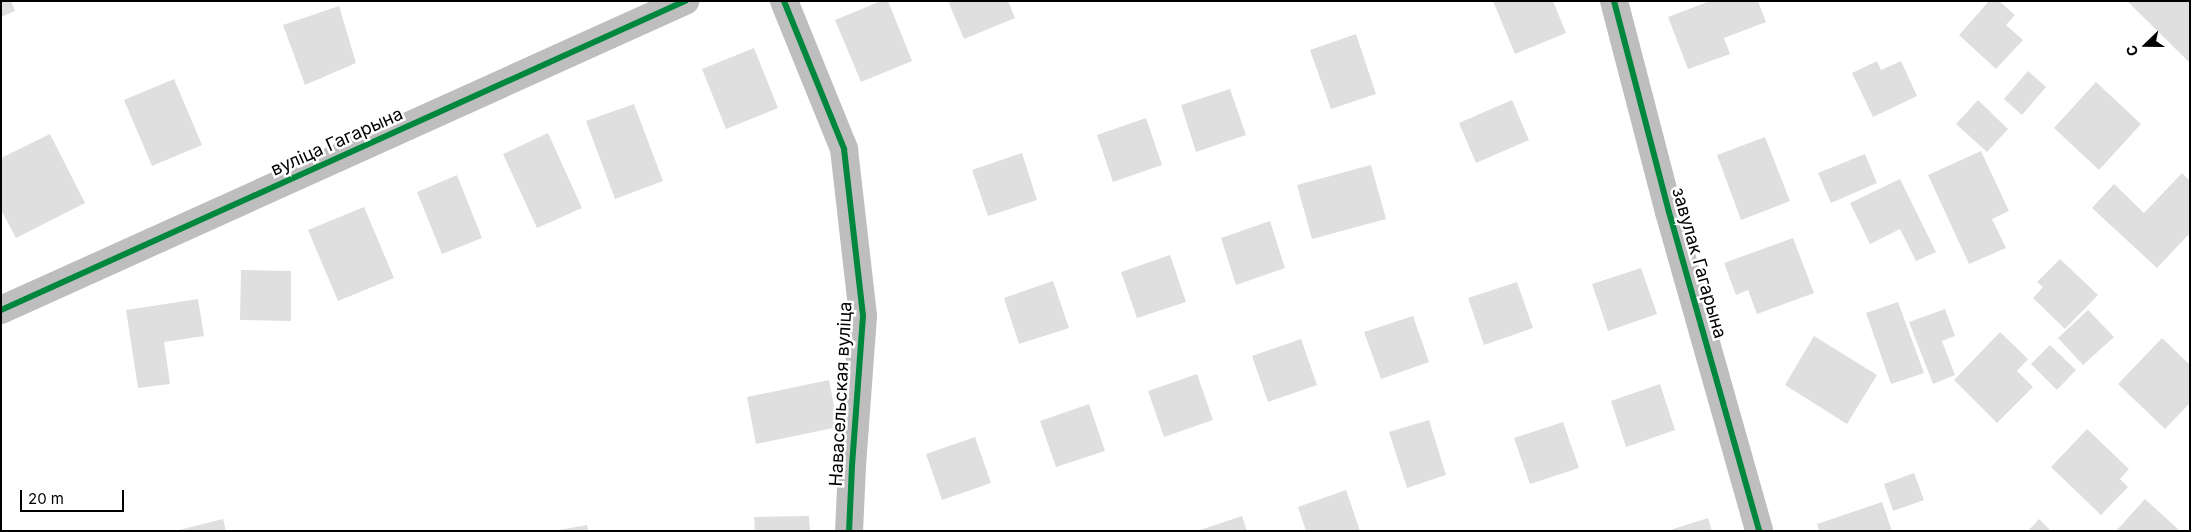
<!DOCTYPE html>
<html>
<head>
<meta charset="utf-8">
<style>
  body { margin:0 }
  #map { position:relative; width:2191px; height:532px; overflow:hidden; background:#fff; font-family:Inter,sans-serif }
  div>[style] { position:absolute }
  .building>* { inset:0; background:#dfdfdf }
  .minor>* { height:28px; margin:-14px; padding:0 14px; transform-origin:14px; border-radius:14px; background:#bebebe }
  .tertiary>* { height:28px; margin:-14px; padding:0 14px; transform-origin:14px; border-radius:14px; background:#bebebe }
  .cycleway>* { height:6px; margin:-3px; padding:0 3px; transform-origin:3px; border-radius:3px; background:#00873e }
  span { translate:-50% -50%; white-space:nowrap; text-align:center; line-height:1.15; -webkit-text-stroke:5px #fff; paint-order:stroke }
  .street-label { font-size:18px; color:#000 }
  .frame { position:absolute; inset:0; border:2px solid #000; pointer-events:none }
  .north { position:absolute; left:2121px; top:20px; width:50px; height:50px; -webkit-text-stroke:4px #fff; paint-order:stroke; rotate:248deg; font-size:14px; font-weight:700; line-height:20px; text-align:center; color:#000 }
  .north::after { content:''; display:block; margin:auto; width:18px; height:22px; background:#000; clip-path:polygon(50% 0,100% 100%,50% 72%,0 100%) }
  .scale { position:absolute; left:20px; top:490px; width:104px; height:22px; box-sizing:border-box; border:2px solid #000; border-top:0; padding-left:6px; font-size:15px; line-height:18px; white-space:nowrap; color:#000; -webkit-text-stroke:4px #fff; paint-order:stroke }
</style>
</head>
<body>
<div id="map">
  <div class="building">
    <i style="clip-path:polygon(1px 1px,11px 1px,15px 11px,1px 17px)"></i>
    <i style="clip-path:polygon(881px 1px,888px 1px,912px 61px,861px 82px,835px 20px)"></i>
    <i style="clip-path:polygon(948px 1px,1008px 1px,1015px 18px,964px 39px)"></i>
    <i style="clip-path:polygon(1493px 1px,1553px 1px,1566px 33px,1515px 54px)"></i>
    <i style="clip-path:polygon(1710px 1px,1758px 1px,1766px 22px,1724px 38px,1730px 54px,1688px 69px,1668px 17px)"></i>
    <i style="clip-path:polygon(1989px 1px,1999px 1px,2015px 15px,2006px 25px,2023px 40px,1996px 69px,1959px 35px)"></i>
    <i style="clip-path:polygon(2127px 1px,2190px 1px,2190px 63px)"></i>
    <i style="clip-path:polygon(339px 6px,356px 63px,305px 85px,283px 25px)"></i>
    <i style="clip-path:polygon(1356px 34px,1376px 94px,1331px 109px,1310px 50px)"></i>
    <i style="clip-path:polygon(754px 48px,778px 108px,726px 129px,702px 69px)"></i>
    <i style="clip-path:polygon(1877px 61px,1881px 70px,1901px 61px,1917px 96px,1873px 117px,1852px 73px)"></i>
    <i style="clip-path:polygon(2028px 71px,2046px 87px,2022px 115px,2004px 99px)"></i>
    <i style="clip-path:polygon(174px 79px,202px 145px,152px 166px,124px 100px)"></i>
    <i style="clip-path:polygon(2096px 82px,2141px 124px,2099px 170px,2054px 128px)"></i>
    <i style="clip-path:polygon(1230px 89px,1246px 135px,1196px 152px,1181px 105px)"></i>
    <i style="clip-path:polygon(1512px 100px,1529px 140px,1476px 163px,1459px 123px)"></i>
    <i style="clip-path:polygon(1978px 100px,2008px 129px,1987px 152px,1956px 124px)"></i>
    <i style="clip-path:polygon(634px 104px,663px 181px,615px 199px,586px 121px)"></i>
    <i style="clip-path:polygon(1146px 118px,1162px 165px,1113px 182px,1097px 135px)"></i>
    <i style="clip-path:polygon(548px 133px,582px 208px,537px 228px,503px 154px)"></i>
    <i style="clip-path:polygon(50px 134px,85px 203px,16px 238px,1px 210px,1px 158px)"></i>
    <i style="clip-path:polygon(1765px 137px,1790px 201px,1741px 220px,1717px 155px)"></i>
    <i style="clip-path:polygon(1981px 151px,2009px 211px,1992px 219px,2006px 248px,1969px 264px,1928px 175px)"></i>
    <i style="clip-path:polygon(1022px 153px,1037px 200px,988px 216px,972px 170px)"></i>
    <i style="clip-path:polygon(1865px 154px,1877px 183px,1831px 203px,1818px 173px)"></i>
    <i style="clip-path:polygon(1371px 165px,1386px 219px,1312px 239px,1297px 185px)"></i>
    <i style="clip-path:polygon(2182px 173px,2190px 181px,2190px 233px,2157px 268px,2092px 208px,2114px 184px,2144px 213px)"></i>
    <i style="clip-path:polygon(457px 175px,482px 238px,442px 254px,417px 192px)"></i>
    <i style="clip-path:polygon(1900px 179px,1936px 252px,1916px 261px,1900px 229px,1870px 244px,1850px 203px)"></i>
    <i style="clip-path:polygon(364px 207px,394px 278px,338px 301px,308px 230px)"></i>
    <i style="clip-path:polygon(1270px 221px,1285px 268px,1236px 285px,1221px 238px)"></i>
    <i style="clip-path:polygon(1793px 238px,1814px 293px,1757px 314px,1748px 290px,1736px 295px,1724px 263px)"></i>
    <i style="clip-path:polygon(1170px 255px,1186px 302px,1137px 318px,1121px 272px)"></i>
    <i style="clip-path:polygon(2060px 259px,2098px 295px,2065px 329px,2033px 298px,2043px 287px,2037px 282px)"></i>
    <i style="clip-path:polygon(1641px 268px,1657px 314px,1608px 331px,1592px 284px)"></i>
    <i style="clip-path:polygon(241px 270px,291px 271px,291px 321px,240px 320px)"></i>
    <i style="clip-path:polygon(1053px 281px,1069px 328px,1019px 344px,1004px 298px)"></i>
    <i style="clip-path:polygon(1517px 282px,1533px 328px,1484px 345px,1468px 298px)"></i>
    <i style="clip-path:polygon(198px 299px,204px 336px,164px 342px,170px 384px,138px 388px,126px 310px)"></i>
    <i style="clip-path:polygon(1898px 302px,1924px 373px,1891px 384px,1866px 313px)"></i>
    <i style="clip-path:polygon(1945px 309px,1955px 336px,1942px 341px,1955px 375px,1933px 384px,1909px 322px)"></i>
    <i style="clip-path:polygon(2088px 310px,2114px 337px,2083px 365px,2058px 338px)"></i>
    <i style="clip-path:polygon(1413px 316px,1429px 362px,1381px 379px,1364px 332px)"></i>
    <i style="clip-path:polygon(2000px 332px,2028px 359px,2017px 371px,2033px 387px,1997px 423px,1954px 380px)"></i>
    <i style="clip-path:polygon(1814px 336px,1877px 375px,1847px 424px,1785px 385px)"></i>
    <i style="clip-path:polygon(2162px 338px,2190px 365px,2190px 403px,2165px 429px,2118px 384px)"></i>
    <i style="clip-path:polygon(1301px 339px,1317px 385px,1268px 402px,1252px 356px)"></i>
    <i style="clip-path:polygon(2050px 345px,2076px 370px,2057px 390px,2031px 364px)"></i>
    <i style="clip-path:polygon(1197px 374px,1213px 420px,1164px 437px,1148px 391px)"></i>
    <i style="clip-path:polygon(829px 380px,838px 427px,756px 444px,747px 397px)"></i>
    <i style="clip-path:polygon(1660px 384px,1675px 430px,1626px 447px,1611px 401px)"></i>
    <i style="clip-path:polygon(1089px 404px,1105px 451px,1056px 467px,1040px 421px)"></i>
    <i style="clip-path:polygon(1429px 420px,1446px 475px,1407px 488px,1389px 432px)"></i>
    <i style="clip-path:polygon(1563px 422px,1579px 468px,1530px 484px,1514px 438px)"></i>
    <i style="clip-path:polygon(2087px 429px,2129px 469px,2120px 479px,2128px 487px,2101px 515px,2051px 467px)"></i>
    <i style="clip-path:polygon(975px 437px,991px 483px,942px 500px,926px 454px)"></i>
    <i style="clip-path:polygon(1914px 473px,1924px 500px,1893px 511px,1884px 484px)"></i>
    <i style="clip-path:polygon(1346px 490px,1360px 531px,1306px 531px,1298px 507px)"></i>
    <i style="clip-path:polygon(2145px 499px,2180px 531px,2116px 531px)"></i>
    <i style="clip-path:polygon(1882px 502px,1892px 531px,1819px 531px,1817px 524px)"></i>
    <i style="clip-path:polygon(809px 516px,810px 531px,755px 531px,754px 517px)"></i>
    <i style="clip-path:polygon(1242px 516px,1247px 531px,1200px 531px,1200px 530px)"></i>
    <i style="clip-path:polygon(1708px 518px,1712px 531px,1670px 531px,1670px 530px)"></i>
    <i style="clip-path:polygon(223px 519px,226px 531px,179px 531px,179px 530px)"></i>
    <i style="clip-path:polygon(2039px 519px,2051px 531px,2028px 531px)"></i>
    <i style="clip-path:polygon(587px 525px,588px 531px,559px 531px,559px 530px)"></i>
  </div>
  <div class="minor">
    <i style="left:784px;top:1px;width:160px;rotate:67.9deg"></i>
    <i style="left:844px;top:149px;width:168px;rotate:83.5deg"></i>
    <i style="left:863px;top:316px;width:150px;rotate:94.2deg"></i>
    <i style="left:852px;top:466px;width:65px;rotate:92.6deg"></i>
    <i style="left:1614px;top:1px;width:218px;rotate:75.4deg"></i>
    <i style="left:1669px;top:212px;width:331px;rotate:74.2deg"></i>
  </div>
  <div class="tertiary">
    <i style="left:1px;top:310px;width:751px;rotate:-24.31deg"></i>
  </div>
  <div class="cycleway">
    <i style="left:784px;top:1px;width:160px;rotate:67.9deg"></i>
    <i style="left:844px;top:149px;width:168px;rotate:83.5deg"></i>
    <i style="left:863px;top:316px;width:150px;rotate:94.2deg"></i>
    <i style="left:852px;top:466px;width:65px;rotate:92.6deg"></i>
    <i style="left:1614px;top:1px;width:218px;rotate:75.4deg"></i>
    <i style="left:1669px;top:212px;width:331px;rotate:74.2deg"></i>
    <i style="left:1px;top:310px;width:751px;rotate:-24.31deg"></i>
  </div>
  <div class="street-label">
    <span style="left:337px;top:142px;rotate:-24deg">вуліца Гагарына</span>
    <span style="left:1699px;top:263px;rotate:74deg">завулак Гагарына</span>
    <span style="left:841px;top:394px;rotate:-87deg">Навасельская вуліца</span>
  </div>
  <div class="frame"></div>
  <div class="north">С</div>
  <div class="scale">20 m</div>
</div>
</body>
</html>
